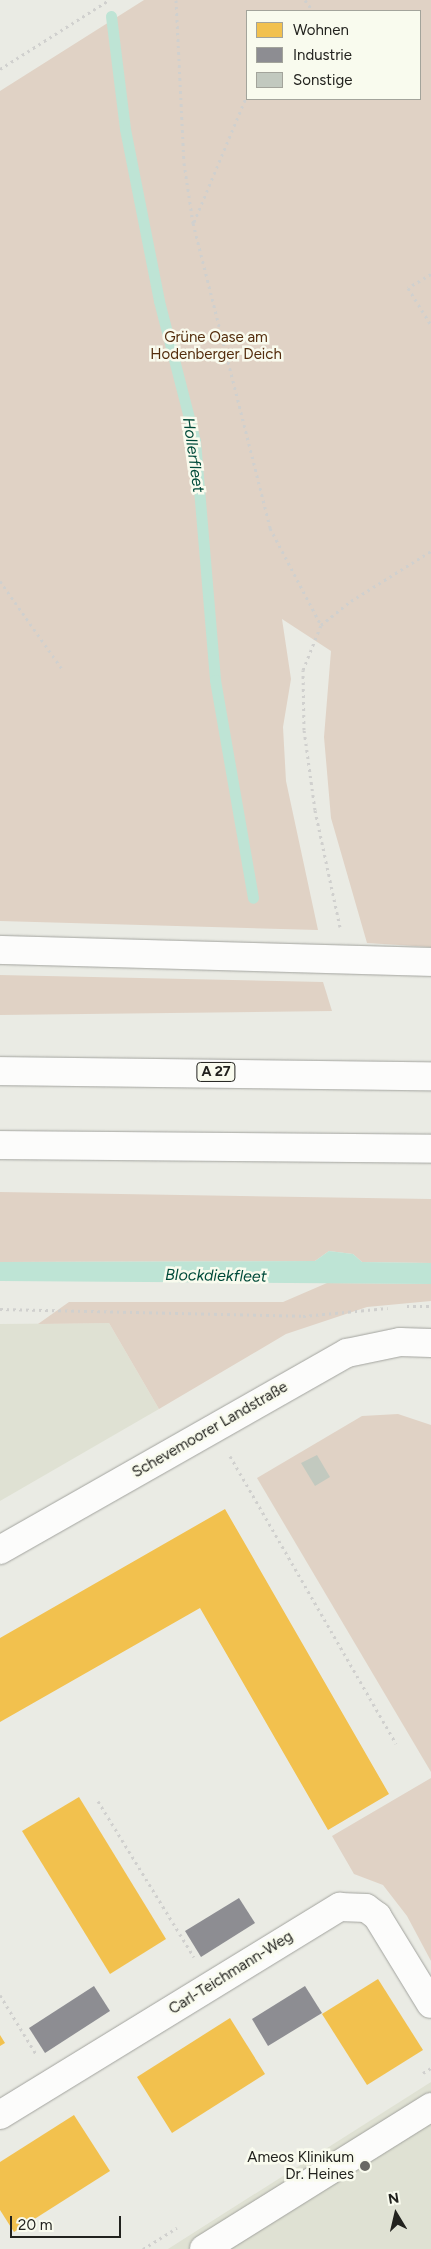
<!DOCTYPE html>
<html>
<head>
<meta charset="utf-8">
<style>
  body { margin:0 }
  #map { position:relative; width:431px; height:2249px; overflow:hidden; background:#eaebe4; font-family:Figtree,sans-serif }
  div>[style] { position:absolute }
  .built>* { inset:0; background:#dfe1d3 }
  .green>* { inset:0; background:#e0d2c5 }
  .water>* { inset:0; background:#bee4d5 }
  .homes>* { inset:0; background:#f2c14e }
  .industry>* { inset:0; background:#8d8d92 }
  .stream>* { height:11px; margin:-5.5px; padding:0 5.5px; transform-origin:5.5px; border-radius:5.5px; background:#bee4d5 }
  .building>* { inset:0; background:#c2c9bf }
  .path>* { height:3px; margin-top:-1.5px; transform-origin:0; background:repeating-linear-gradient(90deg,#d0d0ce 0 2.5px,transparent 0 6.5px) }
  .roads { filter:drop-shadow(0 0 1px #a2a39e) drop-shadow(0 0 1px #a2a39e) }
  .minor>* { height:28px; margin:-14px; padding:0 14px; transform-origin:14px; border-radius:14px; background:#fcfcfb }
  .highway>* { height:28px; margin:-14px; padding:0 14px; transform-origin:14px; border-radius:14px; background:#fcfcfb }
  .dots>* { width:14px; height:14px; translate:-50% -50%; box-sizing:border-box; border:2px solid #f9fbee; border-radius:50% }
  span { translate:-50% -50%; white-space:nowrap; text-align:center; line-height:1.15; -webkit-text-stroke:5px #f9fbee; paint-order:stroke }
  .shield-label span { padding:1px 4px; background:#f9fbee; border:1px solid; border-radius:4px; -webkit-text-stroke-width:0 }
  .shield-label { font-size:14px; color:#22221e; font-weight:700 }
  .park-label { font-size:15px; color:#542d0d }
  .street-label { font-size:15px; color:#22221e }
  .poi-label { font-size:15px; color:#22221e }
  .right { translate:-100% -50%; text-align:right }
  .water-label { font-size:16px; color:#004b3a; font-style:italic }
  .legend { position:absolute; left:246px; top:10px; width:175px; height:90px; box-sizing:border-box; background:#f9fbee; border:1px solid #a3a49b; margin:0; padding:6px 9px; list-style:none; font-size:15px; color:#22221e }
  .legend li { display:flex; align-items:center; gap:10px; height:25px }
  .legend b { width:25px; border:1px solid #a3a49b }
  .north { position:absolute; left:371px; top:2189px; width:50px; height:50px; -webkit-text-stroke:4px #f9fbee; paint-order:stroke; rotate:351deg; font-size:14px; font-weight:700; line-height:20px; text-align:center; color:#22221e }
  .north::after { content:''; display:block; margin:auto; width:18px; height:22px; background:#22221e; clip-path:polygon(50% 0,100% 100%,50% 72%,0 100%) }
  .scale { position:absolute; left:10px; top:2216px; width:111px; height:22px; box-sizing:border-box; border:2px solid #22221e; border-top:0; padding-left:6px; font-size:15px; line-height:18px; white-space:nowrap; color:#22221e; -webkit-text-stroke:4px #f9fbee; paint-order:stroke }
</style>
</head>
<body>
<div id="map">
  <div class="built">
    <i style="clip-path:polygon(109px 1323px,159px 1409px,0 1501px,0 1324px)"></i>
    <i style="clip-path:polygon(431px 2082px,431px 2249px,168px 2249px)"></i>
  </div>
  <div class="green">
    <i style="clip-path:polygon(evenodd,144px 0,431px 0,431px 947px,367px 943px,331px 818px,324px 737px,331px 651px,282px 619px,291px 679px,283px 727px,286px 781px,318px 930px,0 921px,0 91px,144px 0,247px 11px,420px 11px,420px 99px,247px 99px,247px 11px)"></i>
    <i style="clip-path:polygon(0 975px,323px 982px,332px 1011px,0 1015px)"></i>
    <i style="clip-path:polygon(0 1192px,431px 1199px,431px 1263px,362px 1262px,353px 1254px,329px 1251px,315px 1261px,0 1262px)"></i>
    <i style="clip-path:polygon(327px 1283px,431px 1284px,431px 1301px,367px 1307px,286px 1334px,159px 1409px,109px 1323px,38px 1324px,69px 1302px,283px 1302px)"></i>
    <i style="clip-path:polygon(398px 1414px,431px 1425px,431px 1772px,257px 1478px,362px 1416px)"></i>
    <i style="clip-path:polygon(431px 1778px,431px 1961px,407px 1916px,383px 1885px,354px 1874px,332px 1836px)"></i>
  </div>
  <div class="water">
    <i style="clip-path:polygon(329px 1251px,353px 1254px,362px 1262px,431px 1263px,431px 1284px,0 1281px,0 1262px,315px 1261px)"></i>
  </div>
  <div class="homes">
    <i style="clip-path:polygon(225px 1509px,389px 1794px,328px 1830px,200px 1608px,0 1722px,0 1638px)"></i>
    <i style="clip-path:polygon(79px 1797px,166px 1939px,110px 1974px,22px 1831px)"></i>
    <i style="clip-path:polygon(378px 1979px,423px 2050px,367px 2085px,322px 2014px)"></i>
    <i style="clip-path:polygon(230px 2018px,265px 2074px,172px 2133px,137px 2077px)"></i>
    <i style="clip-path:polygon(0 2035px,5px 2043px,0 2046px)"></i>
    <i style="clip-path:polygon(74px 2115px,110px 2171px,14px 2232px,0 2210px,0 2162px)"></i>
  </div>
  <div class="industry">
    <i style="clip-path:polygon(239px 1898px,255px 1923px,201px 1957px,185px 1931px)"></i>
    <i style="clip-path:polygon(94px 1986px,110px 2011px,45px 2053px,29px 2028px)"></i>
    <i style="clip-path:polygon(305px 1986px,322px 2013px,268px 2046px,252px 2019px)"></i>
  </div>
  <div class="stream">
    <i style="left:111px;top:16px;width:114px;rotate:82.9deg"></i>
    <i style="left:125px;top:129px;width:175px;rotate:78.8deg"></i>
    <i style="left:159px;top:301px;width:145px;rotate:75.6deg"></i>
    <i style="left:195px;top:441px;width:240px;rotate:85.2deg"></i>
    <i style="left:215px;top:680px;width:221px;rotate:80.1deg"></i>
  </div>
  <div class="building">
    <i style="clip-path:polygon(317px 1455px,330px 1477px,315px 1486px,301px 1463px)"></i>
  </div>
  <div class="path">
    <i style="left:176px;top:0;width:163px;rotate:87.2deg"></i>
    <i style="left:184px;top:163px;width:61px;rotate:81.5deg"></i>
    <i style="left:193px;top:223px;width:315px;rotate:75.8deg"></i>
    <i style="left:270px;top:528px;width:110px;rotate:62.3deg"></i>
    <i style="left:305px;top:0;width:14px;rotate:54deg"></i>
    <i style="left:0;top:69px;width:129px;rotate:-32.3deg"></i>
    <i style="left:194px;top:222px;width:138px;rotate:-67.3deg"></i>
    <i style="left:431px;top:274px;width:27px;rotate:149deg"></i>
    <i style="left:408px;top:288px;width:44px;rotate:58.1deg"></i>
    <i style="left:0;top:581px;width:108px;rotate:54.8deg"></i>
    <i style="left:340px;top:927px;width:120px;rotate:-102.1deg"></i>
    <i style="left:315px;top:810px;width:81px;rotate:-97.8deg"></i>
    <i style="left:304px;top:730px;width:60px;rotate:-91deg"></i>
    <i style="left:303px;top:670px;width:48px;rotate:-68.2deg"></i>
    <i style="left:321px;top:625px;width:38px;rotate:-39deg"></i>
    <i style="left:351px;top:601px;width:94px;rotate:-32deg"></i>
    <i style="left:407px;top:1306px;width:24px"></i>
    <i style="left:0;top:1309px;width:303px;rotate:1.3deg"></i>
    <i style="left:303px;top:1316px;width:85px;rotate:-5.4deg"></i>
    <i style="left:230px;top:1456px;width:332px;rotate:60deg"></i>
    <i style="left:98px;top:1801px;width:183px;rotate:58.4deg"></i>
    <i style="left:0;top:1995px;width:69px;rotate:58.6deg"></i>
    <i style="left:423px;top:2073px;width:9px;rotate:-32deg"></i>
    <i style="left:143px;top:2249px;width:40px;rotate:-32deg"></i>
  </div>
  <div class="roads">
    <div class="minor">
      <i style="left:0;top:950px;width:431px;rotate:1.6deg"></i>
      <i style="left:0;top:1550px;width:399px;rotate:-29.6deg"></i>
      <i style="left:347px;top:1353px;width:54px;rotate:-11.7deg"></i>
      <i style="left:400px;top:1342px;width:31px;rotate:2deg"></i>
      <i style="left:0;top:2115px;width:399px;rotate:-31.5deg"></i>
      <i style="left:340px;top:1907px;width:26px;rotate:2deg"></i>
      <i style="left:366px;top:1908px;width:14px;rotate:36deg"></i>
      <i style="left:377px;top:1916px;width:103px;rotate:58.5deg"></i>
      <i style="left:204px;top:2249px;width:268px;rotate:-32deg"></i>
    </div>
    <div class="highway">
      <i style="left:0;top:1071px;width:431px;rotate:0.7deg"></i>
      <i style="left:0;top:1145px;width:431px;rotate:0.5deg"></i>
    </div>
  </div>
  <div class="dots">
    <i style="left:365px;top:2166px;background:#686863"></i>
  </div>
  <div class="shield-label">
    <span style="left:216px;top:1072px">A 27</span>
  </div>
  <div class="park-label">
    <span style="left:216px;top:346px">Grüne Oase am<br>Hodenberger Deich</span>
  </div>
  <div class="street-label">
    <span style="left:210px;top:1430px;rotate:-30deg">Schevemoorer Landstraße</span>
    <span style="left:231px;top:1973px;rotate:-32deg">Carl-Teichmann-Weg</span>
  </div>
  <div class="poi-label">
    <span class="right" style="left:354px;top:2166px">Ameos Klinikum<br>Dr. Heines</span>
  </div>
  <div class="water-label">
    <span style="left:193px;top:455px;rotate:82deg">Hollerfleet</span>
    <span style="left:216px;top:1276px;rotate:1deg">Blockdiekfleet</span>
  </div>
  <ul class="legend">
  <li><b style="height:14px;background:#f2c14e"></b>Wohnen</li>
  <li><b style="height:14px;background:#8d8d92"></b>Industrie</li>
  <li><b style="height:14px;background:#c2c9bf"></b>Sonstige</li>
  </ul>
  <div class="north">N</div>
  <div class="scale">20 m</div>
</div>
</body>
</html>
